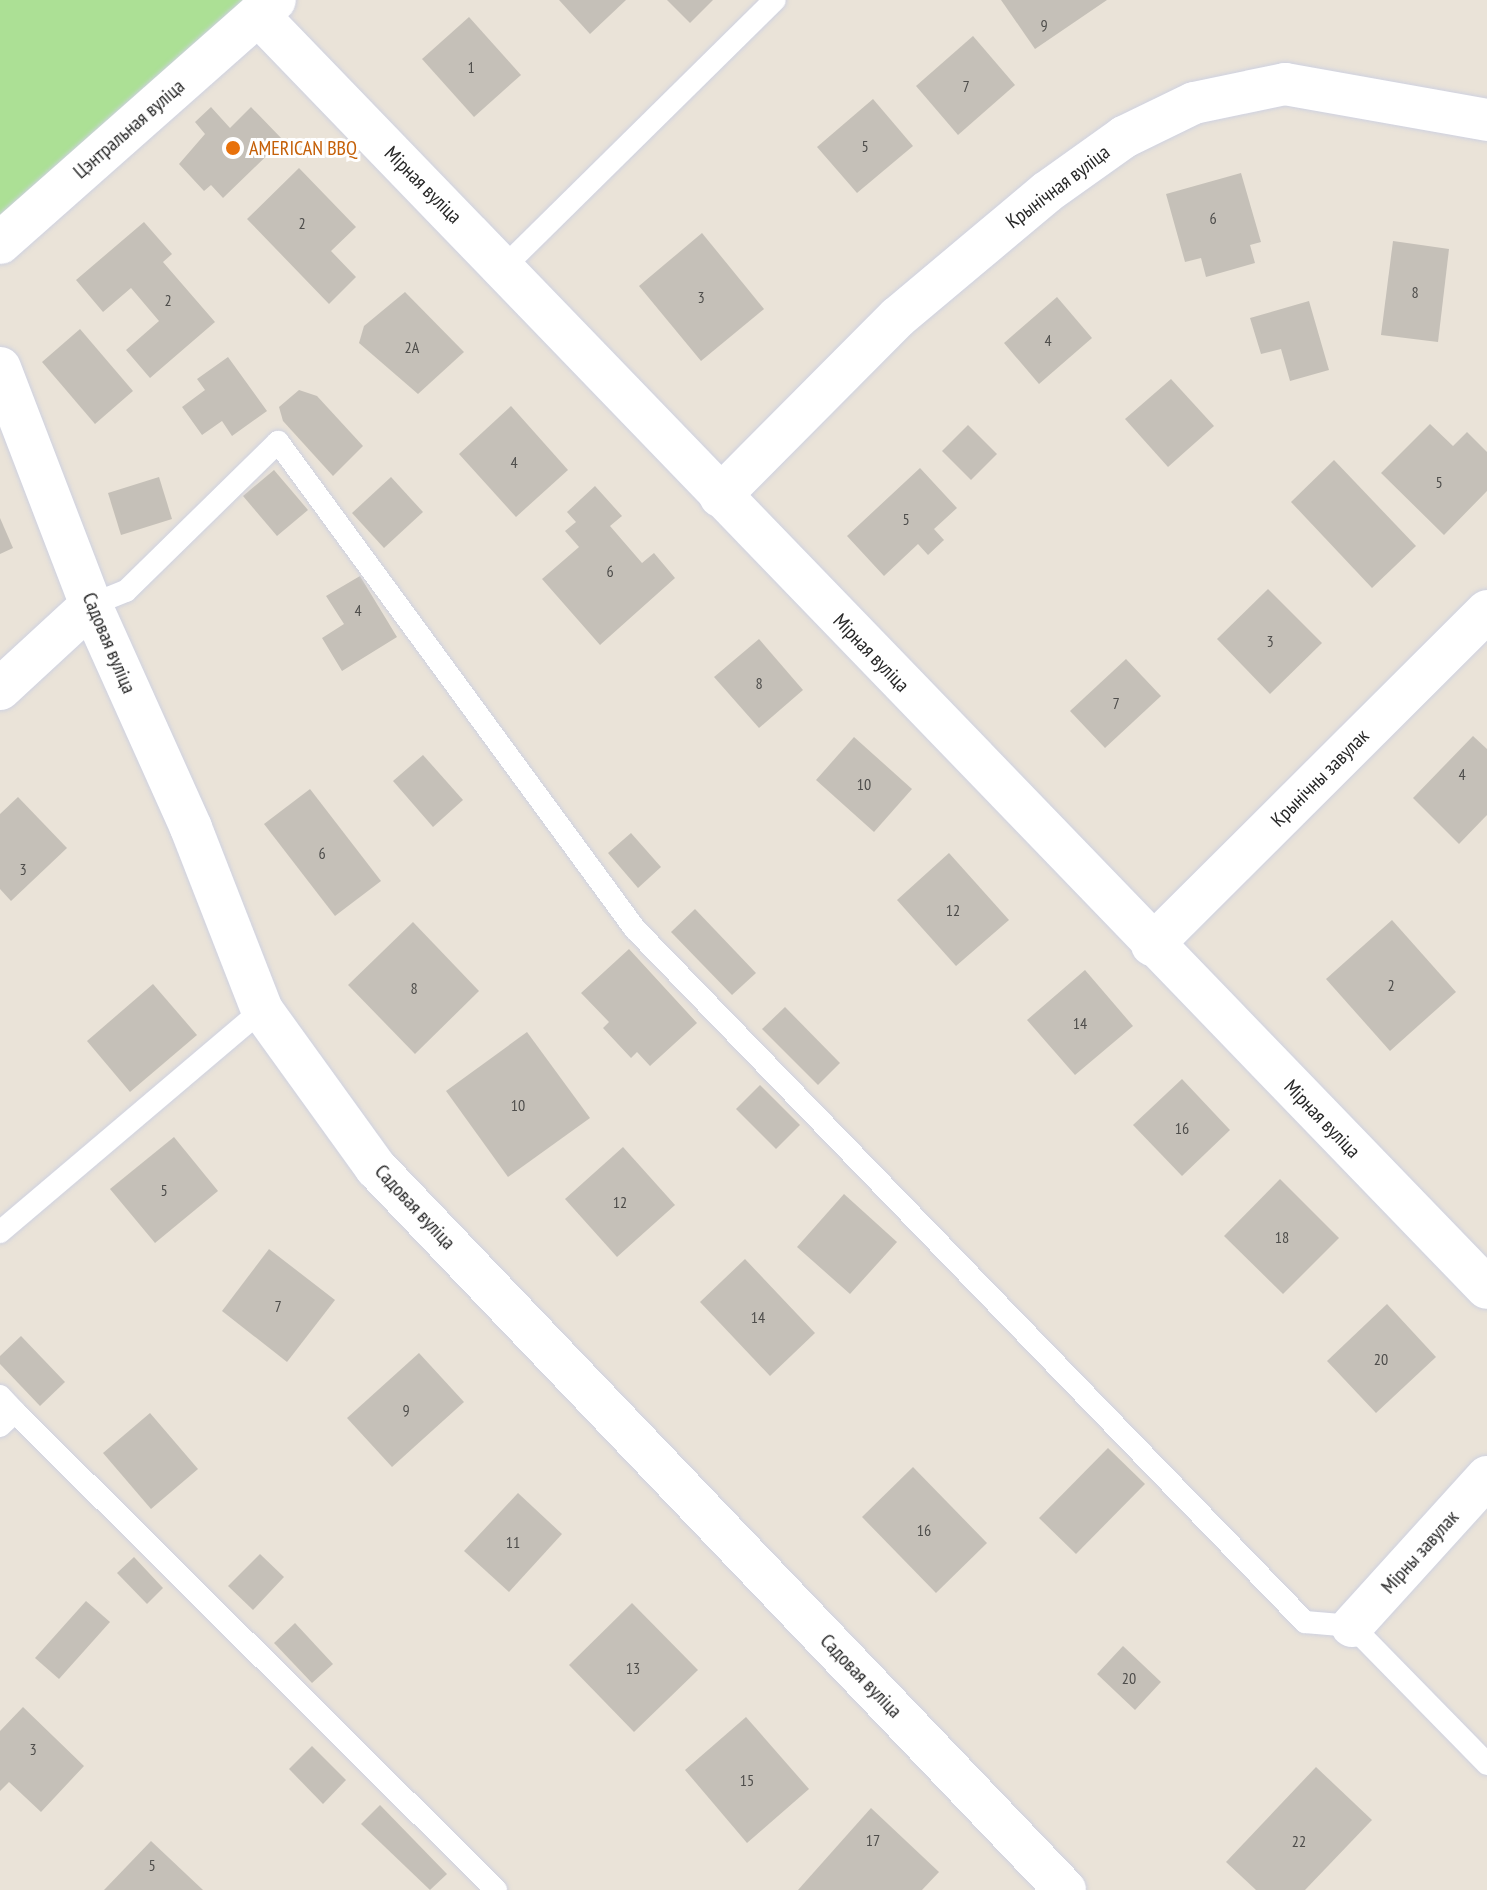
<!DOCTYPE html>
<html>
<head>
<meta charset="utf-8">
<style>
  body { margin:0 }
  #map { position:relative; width:1487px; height:1890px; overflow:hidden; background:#eae3d8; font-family:"PT Sans Narrow",sans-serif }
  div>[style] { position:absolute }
  .green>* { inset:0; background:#ace095 }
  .building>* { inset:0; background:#c5c0b8 }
  .roads { filter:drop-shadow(0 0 2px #ced1e0) drop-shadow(0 0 2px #ced1e0) }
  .lane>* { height:22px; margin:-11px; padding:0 11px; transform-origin:11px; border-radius:11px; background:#fff }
  .street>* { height:42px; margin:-21px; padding:0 21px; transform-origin:21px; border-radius:21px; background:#fff }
  .dots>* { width:22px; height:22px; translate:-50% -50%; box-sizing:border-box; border:4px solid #fff; border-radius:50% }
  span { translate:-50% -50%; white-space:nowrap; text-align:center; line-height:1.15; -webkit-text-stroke:6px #fff; paint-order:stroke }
  .number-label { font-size:16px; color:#4e4d4b }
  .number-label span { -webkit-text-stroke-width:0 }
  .street-label { font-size:20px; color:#272727 }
  .food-label { font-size:20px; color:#c56008 }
  .left { translate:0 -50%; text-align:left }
</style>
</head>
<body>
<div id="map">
  <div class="green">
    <i style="clip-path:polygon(0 0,246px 0,0 218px)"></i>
  </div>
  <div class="building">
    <i style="clip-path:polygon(559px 0,626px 0,590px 34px)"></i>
    <i style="clip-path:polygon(667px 0,713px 0,690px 23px)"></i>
    <i style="clip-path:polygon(1001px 0,1107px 0,1035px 49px)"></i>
    <i style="clip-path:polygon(469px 17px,521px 75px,474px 117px,422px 59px)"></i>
    <i style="clip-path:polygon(973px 36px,1015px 85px,958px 135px,916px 86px)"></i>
    <i style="clip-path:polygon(873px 99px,913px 146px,857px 193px,817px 147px)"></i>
    <i style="clip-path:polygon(211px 107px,230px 128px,251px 107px,283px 140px,223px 198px,211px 185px,204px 191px,179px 164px,205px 134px,195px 122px)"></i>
    <i style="clip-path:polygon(299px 168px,356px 227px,331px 251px,356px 277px,329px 304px,247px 219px)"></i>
    <i style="clip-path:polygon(1241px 173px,1261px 242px,1250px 245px,1255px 263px,1206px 277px,1201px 258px,1185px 262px,1166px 194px)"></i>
    <i style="clip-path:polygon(144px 222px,172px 254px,163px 262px,215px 322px,150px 378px,126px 350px,159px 321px,131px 288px,103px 312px,76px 280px)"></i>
    <i style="clip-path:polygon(702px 233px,764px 309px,701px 361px,639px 286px)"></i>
    <i style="clip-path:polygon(1393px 241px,1449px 249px,1438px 342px,1381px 335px)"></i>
    <i style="clip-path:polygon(405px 292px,464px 352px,418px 394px,359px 343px,364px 326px)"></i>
    <i style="clip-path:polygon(1057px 297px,1092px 338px,1039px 384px,1004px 343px)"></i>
    <i style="clip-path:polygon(1309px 301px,1329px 370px,1290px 381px,1281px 349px,1261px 354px,1250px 318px)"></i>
    <i style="clip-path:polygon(80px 329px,133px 391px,95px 424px,42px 362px)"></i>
    <i style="clip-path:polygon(228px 357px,267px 411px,232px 436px,222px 421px,202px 435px,182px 407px,205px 390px,197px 379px)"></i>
    <i style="clip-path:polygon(1171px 379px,1214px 426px,1168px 467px,1125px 419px)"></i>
    <i style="clip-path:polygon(299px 390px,317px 396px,363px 446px,333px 476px,283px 421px,279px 407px)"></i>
    <i style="clip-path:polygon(511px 406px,568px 470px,516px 517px,459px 454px)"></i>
    <i style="clip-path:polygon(1430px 424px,1453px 446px,1467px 432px,1487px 452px,1487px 491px,1444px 535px,1381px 473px)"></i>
    <i style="clip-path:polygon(968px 425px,997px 454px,971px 480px,942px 451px)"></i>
    <i style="clip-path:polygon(1334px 460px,1416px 546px,1372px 588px,1291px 502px)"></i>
    <i style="clip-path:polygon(920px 468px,957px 508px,934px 529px,944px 540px,928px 555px,918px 544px,884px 576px,847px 536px)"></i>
    <i style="clip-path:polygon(274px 470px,308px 510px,277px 536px,243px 496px)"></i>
    <i style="clip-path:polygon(159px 477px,172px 519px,121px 535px,108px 493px)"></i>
    <i style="clip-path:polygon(391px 477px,423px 512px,384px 548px,352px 513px)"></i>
    <i style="clip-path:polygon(595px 486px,622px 516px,610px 526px,642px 563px,654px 553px,675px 578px,600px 645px,542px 579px,579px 547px,565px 531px,576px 522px,567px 512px)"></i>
    <i style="clip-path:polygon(0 518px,13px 548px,0 554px)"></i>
    <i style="clip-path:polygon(360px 576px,397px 637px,342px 671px,322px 638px,344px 624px,326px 596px)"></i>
    <i style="clip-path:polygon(1268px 589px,1322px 643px,1270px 694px,1217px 639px)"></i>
    <i style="clip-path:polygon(759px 639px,803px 690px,759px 728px,714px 677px)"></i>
    <i style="clip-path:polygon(1126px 659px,1161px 696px,1105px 748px,1070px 711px)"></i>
    <i style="clip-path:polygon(1473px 736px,1487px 749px,1487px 815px,1459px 844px,1413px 798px)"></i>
    <i style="clip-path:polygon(854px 737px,912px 789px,874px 832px,816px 780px)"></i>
    <i style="clip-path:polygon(423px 755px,463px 800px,433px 827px,393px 781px)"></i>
    <i style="clip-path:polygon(310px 789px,381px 881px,335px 916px,264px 824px)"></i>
    <i style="clip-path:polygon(18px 797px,67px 848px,11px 901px,0 889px,0 814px)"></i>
    <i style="clip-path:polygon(631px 833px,661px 867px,638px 888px,608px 853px)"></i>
    <i style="clip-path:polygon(949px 853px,1009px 920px,956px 966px,897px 900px)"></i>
    <i style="clip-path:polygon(695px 909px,756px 973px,732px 995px,671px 932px)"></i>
    <i style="clip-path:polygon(1392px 920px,1456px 992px,1390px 1051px,1326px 979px)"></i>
    <i style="clip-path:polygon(413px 922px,479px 991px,415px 1054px,348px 985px)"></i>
    <i style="clip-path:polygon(629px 949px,697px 1023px,650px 1066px,637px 1052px,631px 1058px,603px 1028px,609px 1022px,581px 993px)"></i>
    <i style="clip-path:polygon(1085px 970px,1133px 1026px,1075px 1075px,1027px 1020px)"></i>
    <i style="clip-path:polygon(153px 984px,197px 1035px,130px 1092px,87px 1041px)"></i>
    <i style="clip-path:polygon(785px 1007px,840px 1063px,818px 1085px,762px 1029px)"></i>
    <i style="clip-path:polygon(527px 1032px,590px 1118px,508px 1177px,446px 1091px)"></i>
    <i style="clip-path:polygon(1182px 1079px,1230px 1130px,1182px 1176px,1133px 1125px)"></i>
    <i style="clip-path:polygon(760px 1085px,800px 1125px,776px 1149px,736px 1109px)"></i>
    <i style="clip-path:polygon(174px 1137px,218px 1191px,155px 1243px,110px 1189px)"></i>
    <i style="clip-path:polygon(623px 1147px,675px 1205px,617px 1257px,565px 1199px)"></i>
    <i style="clip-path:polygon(1280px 1179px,1339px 1238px,1283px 1294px,1224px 1236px)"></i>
    <i style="clip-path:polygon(844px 1194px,897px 1242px,850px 1294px,797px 1247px)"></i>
    <i style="clip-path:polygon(269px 1249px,335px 1300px,287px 1362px,222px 1311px)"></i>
    <i style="clip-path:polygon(745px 1259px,815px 1333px,770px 1376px,700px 1302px)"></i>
    <i style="clip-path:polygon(1387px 1304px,1436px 1357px,1376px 1413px,1327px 1361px)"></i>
    <i style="clip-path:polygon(21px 1336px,65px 1382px,40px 1406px,0 1364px,0 1356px)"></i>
    <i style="clip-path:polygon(419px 1353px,464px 1402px,392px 1467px,347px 1418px)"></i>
    <i style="clip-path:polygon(150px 1413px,198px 1469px,151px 1509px,103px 1453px)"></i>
    <i style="clip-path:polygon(1108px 1448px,1145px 1484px,1076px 1554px,1039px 1518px)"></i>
    <i style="clip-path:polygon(913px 1467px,987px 1543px,936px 1593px,862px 1517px)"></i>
    <i style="clip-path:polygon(518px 1493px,562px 1534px,509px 1592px,464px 1551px)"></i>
    <i style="clip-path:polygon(260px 1554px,284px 1577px,253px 1610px,228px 1586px)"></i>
    <i style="clip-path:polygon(134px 1557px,163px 1588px,147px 1604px,117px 1573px)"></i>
    <i style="clip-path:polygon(86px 1601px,110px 1622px,59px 1679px,35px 1658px)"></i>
    <i style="clip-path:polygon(632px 1603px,698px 1670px,634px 1732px,569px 1665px)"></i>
    <i style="clip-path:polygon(295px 1623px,333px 1664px,312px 1683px,274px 1643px)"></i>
    <i style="clip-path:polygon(1123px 1646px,1161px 1682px,1135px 1710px,1097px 1674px)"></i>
    <i style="clip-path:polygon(23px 1707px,84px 1766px,41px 1812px,9px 1782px,0 1791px,0 1731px)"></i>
    <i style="clip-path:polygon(746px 1717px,809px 1789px,747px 1843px,685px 1770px)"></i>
    <i style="clip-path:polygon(312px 1746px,346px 1780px,323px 1804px,289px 1769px)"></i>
    <i style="clip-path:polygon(1316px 1767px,1372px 1820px,1305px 1890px,1256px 1890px,1226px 1862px)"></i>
    <i style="clip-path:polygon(380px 1805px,447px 1874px,430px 1890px,361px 1824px)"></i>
    <i style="clip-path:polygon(871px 1808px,939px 1872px,922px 1890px,798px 1890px)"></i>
    <i style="clip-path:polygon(151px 1841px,203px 1890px,104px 1890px)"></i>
  </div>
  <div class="roads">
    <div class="lane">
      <i style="left:504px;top:267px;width:380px;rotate:-44.6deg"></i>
      <i style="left:91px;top:605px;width:38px;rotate:-22deg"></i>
      <i style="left:126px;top:591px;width:213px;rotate:-44.4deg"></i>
      <i style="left:278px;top:442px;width:604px;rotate:53.76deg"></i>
      <i style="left:635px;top:929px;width:964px;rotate:45.97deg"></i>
      <i style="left:1305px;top:1622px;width:47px;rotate:4.9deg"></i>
      <i style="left:1352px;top:1626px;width:193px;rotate:45.6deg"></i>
      <i style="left:0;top:1232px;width:343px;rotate:-40.3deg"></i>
      <i style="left:0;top:1396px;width:22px;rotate:47deg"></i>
      <i style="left:15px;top:1412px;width:21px;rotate:137deg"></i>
      <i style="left:15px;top:1412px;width:678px;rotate:44.82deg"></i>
    </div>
    <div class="street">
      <i style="left:258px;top:15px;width:1769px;rotate:46.01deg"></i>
      <i style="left:0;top:243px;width:367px;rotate:-41.5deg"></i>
      <i style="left:0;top:368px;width:254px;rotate:69deg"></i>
      <i style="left:91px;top:605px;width:244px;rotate:65.8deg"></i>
      <i style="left:191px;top:828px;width:195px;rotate:68.7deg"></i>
      <i style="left:262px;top:1010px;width:195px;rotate:54.2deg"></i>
      <i style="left:376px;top:1168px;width:998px;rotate:46.34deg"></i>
      <i style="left:720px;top:496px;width:252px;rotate:-45.2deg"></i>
      <i style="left:898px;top:317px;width:194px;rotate:-40deg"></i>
      <i style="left:1047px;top:192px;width:95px;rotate:-35.5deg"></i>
      <i style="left:1124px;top:137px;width:78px;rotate:-25.9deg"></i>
      <i style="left:1194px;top:103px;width:93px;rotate:-11.8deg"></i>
      <i style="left:1285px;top:84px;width:205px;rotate:10.1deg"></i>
      <i style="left:0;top:689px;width:124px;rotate:-42.7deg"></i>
      <i style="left:1152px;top:945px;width:473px;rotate:-44.9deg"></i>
      <i style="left:1352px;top:1626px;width:201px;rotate:-47.8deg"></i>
    </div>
  </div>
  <div class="dots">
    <i style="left:233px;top:148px;background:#e8710a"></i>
  </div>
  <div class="number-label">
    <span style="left:1044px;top:25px">9</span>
    <span style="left:471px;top:67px">1</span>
    <span style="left:966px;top:86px">7</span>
    <span style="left:865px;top:146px">5</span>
    <span style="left:1213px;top:218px">6</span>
    <span style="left:302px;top:223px">2</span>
    <span style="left:1415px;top:292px">8</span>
    <span style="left:701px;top:297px">3</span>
    <span style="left:168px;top:300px">2</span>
    <span style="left:1048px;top:340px">4</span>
    <span style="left:412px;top:347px">2А</span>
    <span style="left:514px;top:462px">4</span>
    <span style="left:1439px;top:482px">5</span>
    <span style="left:906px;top:519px">5</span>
    <span style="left:610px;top:571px">6</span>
    <span style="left:358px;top:610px">4</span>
    <span style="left:1270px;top:641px">3</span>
    <span style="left:759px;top:683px">8</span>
    <span style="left:1116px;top:703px">7</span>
    <span style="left:1462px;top:774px">4</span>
    <span style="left:864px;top:784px">10</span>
    <span style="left:322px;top:853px">6</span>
    <span style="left:23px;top:869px">3</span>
    <span style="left:953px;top:910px">12</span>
    <span style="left:1391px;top:985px">2</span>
    <span style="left:414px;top:988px">8</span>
    <span style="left:1080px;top:1023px">14</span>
    <span style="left:518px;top:1105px">10</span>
    <span style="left:1182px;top:1128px">16</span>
    <span style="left:164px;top:1190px">5</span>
    <span style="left:620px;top:1202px">12</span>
    <span style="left:1282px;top:1237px">18</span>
    <span style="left:278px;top:1306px">7</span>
    <span style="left:758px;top:1317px">14</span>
    <span style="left:1381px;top:1359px">20</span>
    <span style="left:406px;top:1410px">9</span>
    <span style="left:924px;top:1530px">16</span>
    <span style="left:513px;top:1542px">11</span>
    <span style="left:633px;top:1668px">13</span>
    <span style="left:1129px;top:1678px">20</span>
    <span style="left:33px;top:1749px">3</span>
    <span style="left:747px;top:1780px">15</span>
    <span style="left:873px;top:1840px">17</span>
    <span style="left:1299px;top:1841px">22</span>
    <span style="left:152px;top:1865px">5</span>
  </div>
  <div class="street-label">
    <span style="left:129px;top:129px;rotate:-41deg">Цэнтральная вуліца</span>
    <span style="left:423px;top:185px;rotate:45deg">Мірная вуліца</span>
    <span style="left:1058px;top:187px;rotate:-37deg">Крынічная вуліца</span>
    <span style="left:109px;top:643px;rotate:67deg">Садовая вуліца</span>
    <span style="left:871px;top:653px;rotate:46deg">Мірная вуліца</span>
    <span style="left:1320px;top:778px;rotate:-45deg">Крынічны завулак</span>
    <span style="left:1322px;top:1119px;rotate:46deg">Мірная вуліца</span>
    <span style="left:415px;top:1207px;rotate:47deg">Садовая вуліца</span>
    <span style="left:1420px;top:1552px;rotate:-48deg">Мірны завулак</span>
    <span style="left:861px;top:1676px;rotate:46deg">Садовая вуліца</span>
  </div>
  <div class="food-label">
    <span class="left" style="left:249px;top:148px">AMERICAN BBQ</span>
  </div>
</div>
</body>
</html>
